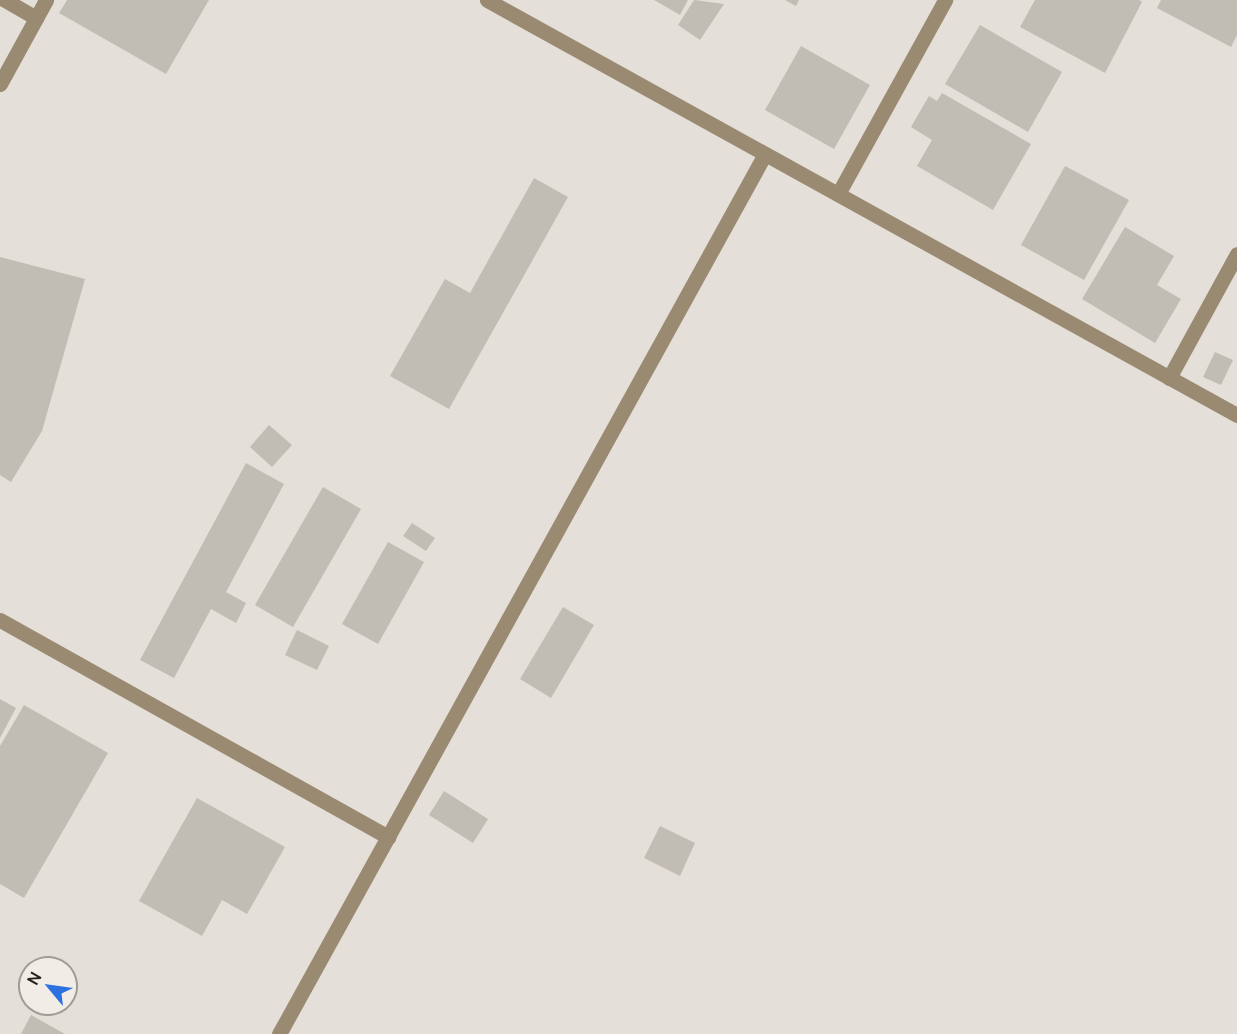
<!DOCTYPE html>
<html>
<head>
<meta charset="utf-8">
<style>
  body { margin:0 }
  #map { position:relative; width:1237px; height:1034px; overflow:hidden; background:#e4dfd8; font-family:Manrope,sans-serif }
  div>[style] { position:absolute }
  .building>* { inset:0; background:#c1bdb5 }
  .minor>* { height:15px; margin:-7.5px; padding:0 7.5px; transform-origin:7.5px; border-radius:7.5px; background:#9a8a71 }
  span { translate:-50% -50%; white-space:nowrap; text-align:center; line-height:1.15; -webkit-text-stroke:4.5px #f1ece5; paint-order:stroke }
  .north { position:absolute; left:18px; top:956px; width:60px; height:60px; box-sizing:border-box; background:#f1ece5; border:2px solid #9f9b96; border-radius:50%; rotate:299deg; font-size:16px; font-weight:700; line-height:24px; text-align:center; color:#23221f }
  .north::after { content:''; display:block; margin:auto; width:21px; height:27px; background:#2d71de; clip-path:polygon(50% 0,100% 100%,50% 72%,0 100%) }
</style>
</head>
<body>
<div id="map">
  <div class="building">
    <i style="clip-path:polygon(67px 0,209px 0,166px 74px,59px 13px)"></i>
    <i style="clip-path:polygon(654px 0,688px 0,680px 15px)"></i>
    <i style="clip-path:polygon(694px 0,724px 4px,700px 40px,678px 25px)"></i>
    <i style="clip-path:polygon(785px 0,799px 0,796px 6px)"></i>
    <i style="clip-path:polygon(1035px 0,1139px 0,1142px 2px,1105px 73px,1020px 27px)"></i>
    <i style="clip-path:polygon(1161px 0,1237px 0,1237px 35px,1231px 47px,1157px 8px)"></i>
    <i style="clip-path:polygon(980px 25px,1062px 72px,1028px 132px,945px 84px)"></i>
    <i style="clip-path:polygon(801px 46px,870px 85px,834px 149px,765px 110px)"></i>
    <i style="clip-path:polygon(942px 93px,1031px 144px,993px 210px,917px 166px,932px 140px,911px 127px,929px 96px,937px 101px)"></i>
    <i style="clip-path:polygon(1065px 166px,1129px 200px,1084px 280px,1021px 245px)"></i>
    <i style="clip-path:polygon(534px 178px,568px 197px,449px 409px,390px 376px,445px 279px,470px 293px)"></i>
    <i style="clip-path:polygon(1125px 227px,1174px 256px,1157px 285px,1181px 299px,1155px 343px,1082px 299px)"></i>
    <i style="clip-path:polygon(0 257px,85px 279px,42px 431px,11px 482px,0 475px)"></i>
    <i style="clip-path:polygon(1215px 352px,1233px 360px,1221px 385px,1203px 377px)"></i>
    <i style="clip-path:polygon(269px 425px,292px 445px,272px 467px,250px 447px)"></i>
    <i style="clip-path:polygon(246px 463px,284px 484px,226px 592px,246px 603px,236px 623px,211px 609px,174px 678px,140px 660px)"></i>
    <i style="clip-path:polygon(323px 487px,361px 509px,293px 627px,255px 605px)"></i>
    <i style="clip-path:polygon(412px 523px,435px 538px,426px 551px,403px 536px)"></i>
    <i style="clip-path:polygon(388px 542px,424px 562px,378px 644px,342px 624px)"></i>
    <i style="clip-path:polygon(563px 607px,594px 625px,551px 698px,520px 679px)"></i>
    <i style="clip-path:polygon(297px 630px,329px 646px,317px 670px,285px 655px)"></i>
    <i style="clip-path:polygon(0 699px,16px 708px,0 738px)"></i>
    <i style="clip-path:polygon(24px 705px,108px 753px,24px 898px,0 884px,0 746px)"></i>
    <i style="clip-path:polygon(444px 791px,488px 819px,473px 843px,429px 815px)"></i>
    <i style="clip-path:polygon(197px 798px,285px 847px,247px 914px,222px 900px,202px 936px,139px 901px)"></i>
    <i style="clip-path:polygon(660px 826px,695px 843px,680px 876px,644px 858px)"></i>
    <i style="clip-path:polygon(31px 1015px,65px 1034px,21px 1034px)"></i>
  </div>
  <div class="minor">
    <i style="left:5px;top:0;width:36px;rotate:30deg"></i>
    <i style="left:487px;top:0;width:857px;rotate:28.96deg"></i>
    <i style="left:0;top:84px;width:96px;rotate:-61.3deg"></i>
    <i style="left:838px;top:194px;width:222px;rotate:-61.1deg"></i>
    <i style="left:1169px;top:378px;width:141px;rotate:-61.3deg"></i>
    <i style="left:0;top:620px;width:445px;rotate:29.2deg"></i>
    <i style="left:279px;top:1034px;width:1005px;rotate:-61.09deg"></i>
  </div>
  <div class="north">N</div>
</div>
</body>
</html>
